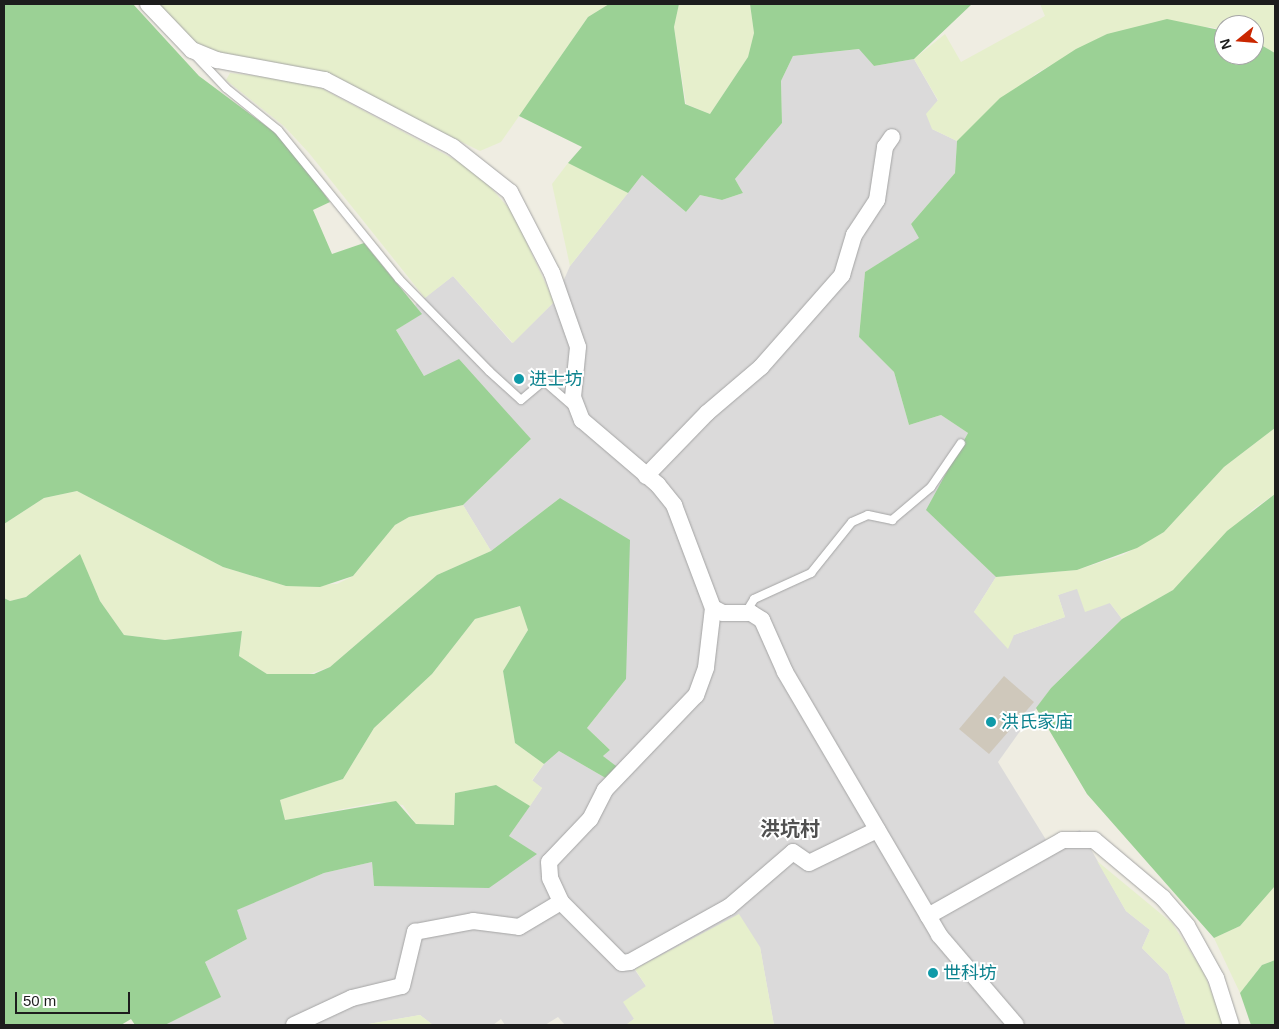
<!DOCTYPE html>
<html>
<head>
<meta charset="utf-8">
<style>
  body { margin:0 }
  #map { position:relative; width:1279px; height:1029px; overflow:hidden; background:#efede2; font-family:Arial,"Noto Sans SC",sans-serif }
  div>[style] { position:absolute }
  .residential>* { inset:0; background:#dbdada }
  .farmland>* { inset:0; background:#e6efcc }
  .forest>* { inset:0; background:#9bd195 }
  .building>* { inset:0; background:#cfc8bb }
  .roads { filter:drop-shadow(0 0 1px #a4a4a4) drop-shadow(0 0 1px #a4a4a4) }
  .lane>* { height:8px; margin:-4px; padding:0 4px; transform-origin:4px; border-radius:4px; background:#fff }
  .street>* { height:16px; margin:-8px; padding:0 8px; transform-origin:8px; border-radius:8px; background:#fff }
  .dots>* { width:14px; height:14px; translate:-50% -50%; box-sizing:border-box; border:2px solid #fff; border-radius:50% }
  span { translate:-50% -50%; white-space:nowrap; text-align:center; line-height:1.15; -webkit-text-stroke:4px #fff; paint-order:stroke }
  .culture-label { font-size:18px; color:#0d838f }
  .left { translate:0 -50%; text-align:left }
  .quarter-label { font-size:20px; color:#505050; font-weight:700 }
  .frame { position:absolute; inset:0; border:5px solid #1d1d1d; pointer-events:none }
  .north { position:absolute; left:1214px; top:15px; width:50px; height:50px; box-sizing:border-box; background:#fff; border:1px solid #a5a5a5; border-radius:50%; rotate:253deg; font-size:14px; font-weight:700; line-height:20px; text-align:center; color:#1d1d1d }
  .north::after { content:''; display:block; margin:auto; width:18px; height:22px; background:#ca2700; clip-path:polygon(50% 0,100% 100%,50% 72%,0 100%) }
  .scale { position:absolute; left:15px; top:992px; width:115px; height:22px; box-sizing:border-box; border:2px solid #1d1d1d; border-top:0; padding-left:6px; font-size:15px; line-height:18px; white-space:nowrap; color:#1d1d1d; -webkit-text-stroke:4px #fff; paint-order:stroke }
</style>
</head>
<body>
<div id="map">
  <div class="residential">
    <i style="clip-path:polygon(860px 49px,874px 66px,914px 59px,938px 101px,932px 129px,957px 141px,955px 173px,911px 224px,920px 238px,865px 272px,859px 337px,894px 372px,909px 425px,941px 415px,968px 433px,927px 510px,996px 577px,974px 612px,1014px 635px,1065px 617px,1058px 595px,1077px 588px,1110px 603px,1122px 619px,1051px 688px,998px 762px,1048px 843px,1080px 830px,1126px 911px,1150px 930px,1142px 948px,1168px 974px,1186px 1025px,774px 1025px,760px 947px,635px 970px,646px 986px,634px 1019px,626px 1025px,565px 1025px,558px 1017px,545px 1025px,505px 1025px,501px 1019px,493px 1025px,433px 1025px,420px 1015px,363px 1025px,165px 1025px,220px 997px,205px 962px,247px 939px,236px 910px,324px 873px,372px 862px,374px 886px,536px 854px,509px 836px,542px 788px,532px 781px,544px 764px,559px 751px,609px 780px,619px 769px,603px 756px,610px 750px,587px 728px,626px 679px,560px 498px,491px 551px,463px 505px,531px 439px,424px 376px,396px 330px,421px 314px,415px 305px,453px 276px,512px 343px,554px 302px,570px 266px,642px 175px,686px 212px,700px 195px,722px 200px,743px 193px,735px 179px,782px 123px,781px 81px,793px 56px)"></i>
  </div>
  <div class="farmland">
    <i style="clip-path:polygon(155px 4px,285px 5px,609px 4px,588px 17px,501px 142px,480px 151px,326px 75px,219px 56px,194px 45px)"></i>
    <i style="clip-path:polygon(679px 4px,750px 4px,754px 33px,748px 57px,710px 114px,686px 104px,674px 27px)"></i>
    <i style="clip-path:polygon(1040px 4px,1274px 4px,1275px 53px,1254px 41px,1254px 25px,1224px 25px,1224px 31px,1211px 27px,1107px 34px,1037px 73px,957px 141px,932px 129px,926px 114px,938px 100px,914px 59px,945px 34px,961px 62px,1045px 16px)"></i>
    <i style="clip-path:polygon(230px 73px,308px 81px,476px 171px,513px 213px,554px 302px,513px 343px,453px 276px,425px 298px,309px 153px,284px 126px,226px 80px)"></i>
    <i style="clip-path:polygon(568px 163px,628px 193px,570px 266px,552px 184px)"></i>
    <i style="clip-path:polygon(1275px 428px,1275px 494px,1252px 510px,1173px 590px,1122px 619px,1110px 603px,1085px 612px,1077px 589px,1058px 595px,1065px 617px,1014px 635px,1008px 649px,974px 612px,996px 577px,1077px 570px,1123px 555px,1164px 532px,1224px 467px)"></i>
    <i style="clip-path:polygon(77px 491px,223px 567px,286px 586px,337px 584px,353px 576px,395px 525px,409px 517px,463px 505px,491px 551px,437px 575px,330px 667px,306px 675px,267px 674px,239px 656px,242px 631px,165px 640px,124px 635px,100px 601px,80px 555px,26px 597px,10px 601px,4px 598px,4px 524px,44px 498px)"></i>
    <i style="clip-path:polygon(521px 606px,528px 630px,503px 671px,515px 743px,544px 764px,532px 780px,542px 788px,530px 806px,496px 785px,455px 793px,454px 825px,416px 824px,403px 805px,379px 802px,285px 820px,280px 800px,343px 779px,374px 728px,432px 674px,475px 619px)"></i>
    <i style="clip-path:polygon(1097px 861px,1172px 923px,1204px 973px,1224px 1025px,1186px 1025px,1168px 974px,1142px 948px,1150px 930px,1126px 911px)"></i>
    <i style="clip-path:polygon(1275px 886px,1275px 960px,1262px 965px,1240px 993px,1214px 938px,1240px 926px)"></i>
    <i style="clip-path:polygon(739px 914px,760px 947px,774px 1025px,626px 1025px,634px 1019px,623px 1002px,646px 986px,635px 969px)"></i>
    <i style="clip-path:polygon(420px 1015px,433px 1025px,363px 1025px)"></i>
  </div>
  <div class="forest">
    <i style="clip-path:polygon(4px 4px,133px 4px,199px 76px,285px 140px,330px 202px,313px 210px,332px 254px,364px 243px,422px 314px,396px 330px,424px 376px,459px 359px,531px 439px,463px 505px,409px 517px,395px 525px,353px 576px,320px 587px,286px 586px,223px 567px,77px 491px,44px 498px,4px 524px)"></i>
    <i style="clip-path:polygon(609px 4px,679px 4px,674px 27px,685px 104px,710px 114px,748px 57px,754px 33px,750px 4px,972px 4px,914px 59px,874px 66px,859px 49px,793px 56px,781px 81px,782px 123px,735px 179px,743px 193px,722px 200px,700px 195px,686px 212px,642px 175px,628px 193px,568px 163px,582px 147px,519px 116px,588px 17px)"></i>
    <i style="clip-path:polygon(1167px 19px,1224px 31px,1224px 55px,1254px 55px,1254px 41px,1275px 53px,1275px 428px,1224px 467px,1164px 532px,1137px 548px,1077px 570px,996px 577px,926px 510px,968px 433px,941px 415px,909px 425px,894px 372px,859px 337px,865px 272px,919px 238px,911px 224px,955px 173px,957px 141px,1000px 98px,1076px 49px,1107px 34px)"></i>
    <i style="clip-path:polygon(1275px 494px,1275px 886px,1240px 926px,1214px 938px,1087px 794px,1036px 708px,1051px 688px,1122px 619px,1173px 590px,1227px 531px)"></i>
    <i style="clip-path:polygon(560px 498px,630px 540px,626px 679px,587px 728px,610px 750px,603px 756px,620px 769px,609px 780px,559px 751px,544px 764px,515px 743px,503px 671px,528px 630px,520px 606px,475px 619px,432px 674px,374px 728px,343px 779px,280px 800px,285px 820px,396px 801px,416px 824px,454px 825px,455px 793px,496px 785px,530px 806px,509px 836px,537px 854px,489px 888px,374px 886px,372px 862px,324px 873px,237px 910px,247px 939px,205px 962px,221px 997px,165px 1025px,135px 1025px,131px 1019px,121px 1025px,4px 1025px,4px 598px,10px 601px,26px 597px,80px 554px,100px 601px,124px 635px,165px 640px,242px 631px,239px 656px,267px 674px,314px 674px,330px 667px,437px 575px,491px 551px)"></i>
    <i style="clip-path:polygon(1275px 960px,1275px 1025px,1251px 1025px,1240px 993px,1262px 965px)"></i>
  </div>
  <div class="building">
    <i style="clip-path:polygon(1004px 676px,1034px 702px,989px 754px,959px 729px)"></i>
  </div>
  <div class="roads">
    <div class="lane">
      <i style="left:195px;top:55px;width:45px;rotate:46.8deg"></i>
      <i style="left:226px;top:88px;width:67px;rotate:38.9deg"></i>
      <i style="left:278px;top:130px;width:192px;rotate:50.9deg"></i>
      <i style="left:399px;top:279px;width:129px;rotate:45.6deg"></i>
      <i style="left:489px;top:371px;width:43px;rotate:42.2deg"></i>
      <i style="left:521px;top:400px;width:30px;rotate:-40deg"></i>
      <i style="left:544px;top:381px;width:38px;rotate:41deg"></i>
      <i style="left:746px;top:612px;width:15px;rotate:-58deg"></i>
      <i style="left:754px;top:599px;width:63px;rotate:-24.5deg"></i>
      <i style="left:811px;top:573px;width:65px;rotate:-51.2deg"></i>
      <i style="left:852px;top:522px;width:17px;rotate:-24deg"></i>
      <i style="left:868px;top:515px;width:25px;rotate:12deg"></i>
      <i style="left:892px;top:520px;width:51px;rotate:-40.2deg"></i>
      <i style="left:931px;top:487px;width:53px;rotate:-55.7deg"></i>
    </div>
    <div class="street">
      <i style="left:148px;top:4px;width:64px;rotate:46.3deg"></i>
      <i style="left:192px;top:50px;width:27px;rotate:22deg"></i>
      <i style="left:217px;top:60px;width:110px;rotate:10.5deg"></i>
      <i style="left:325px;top:80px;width:144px;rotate:27.6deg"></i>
      <i style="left:453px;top:147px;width:73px;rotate:38.3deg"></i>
      <i style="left:510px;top:192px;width:91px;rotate:62.6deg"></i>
      <i style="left:552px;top:273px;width:78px;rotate:70.6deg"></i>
      <i style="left:578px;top:347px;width:50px;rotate:95.7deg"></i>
      <i style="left:573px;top:397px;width:25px;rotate:69deg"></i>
      <i style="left:582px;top:420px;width:100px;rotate:40.5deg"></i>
      <i style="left:658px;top:485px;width:26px;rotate:51deg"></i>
      <i style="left:674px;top:505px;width:110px;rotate:69.3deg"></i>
      <i style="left:713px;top:608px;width:11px;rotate:27deg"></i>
      <i style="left:723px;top:613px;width:28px"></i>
      <i style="left:751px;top:613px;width:13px;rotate:32deg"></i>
      <i style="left:762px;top:620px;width:57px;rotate:66.1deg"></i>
      <i style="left:785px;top:672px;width:305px;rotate:59.6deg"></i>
      <i style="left:939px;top:935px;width:118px;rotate:49.5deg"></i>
      <i style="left:646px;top:476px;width:88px;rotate:-45.9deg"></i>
      <i style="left:707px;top:413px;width:71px;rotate:-40.4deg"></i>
      <i style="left:761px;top:367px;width:123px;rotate:-48.6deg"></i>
      <i style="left:842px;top:275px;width:42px;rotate:-73.3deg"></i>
      <i style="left:854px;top:235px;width:42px;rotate:-56.7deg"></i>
      <i style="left:877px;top:200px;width:54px;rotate:-81.4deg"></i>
      <i style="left:885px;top:147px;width:12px;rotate:-55deg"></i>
      <i style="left:713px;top:608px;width:60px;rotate:96.7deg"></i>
      <i style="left:706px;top:668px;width:29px;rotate:110deg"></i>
      <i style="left:696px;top:695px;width:132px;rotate:133.8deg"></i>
      <i style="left:605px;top:790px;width:33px;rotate:117deg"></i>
      <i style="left:590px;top:819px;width:59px;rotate:133.6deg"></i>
      <i style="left:549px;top:862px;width:16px;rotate:86deg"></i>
      <i style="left:550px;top:878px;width:26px;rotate:65deg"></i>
      <i style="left:561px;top:902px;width:86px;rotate:45deg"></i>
      <i style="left:622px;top:963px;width:8px;rotate:-7deg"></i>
      <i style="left:630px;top:962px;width:113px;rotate:-29.1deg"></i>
      <i style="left:729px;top:907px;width:84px;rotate:-40.7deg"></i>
      <i style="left:793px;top:852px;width:19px;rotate:35deg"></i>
      <i style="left:809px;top:863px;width:76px;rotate:-25.9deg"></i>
      <i style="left:928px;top:916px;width:155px;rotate:-29.4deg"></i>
      <i style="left:1063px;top:840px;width:31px"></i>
      <i style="left:1094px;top:840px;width:90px;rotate:40deg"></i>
      <i style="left:1163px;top:898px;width:37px;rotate:49deg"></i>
      <i style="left:1187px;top:926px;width:60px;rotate:60.9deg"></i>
      <i style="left:1216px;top:978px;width:49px;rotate:72.3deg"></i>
      <i style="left:294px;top:1025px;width:64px;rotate:-25deg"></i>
      <i style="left:352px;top:998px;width:51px;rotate:-13.5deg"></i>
      <i style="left:402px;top:986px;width:56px;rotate:-76.5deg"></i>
      <i style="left:415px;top:932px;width:59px;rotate:-10.7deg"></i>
      <i style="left:473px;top:921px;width:46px;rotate:7.4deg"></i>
      <i style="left:519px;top:927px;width:49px;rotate:-30.8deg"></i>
    </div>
  </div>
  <div class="dots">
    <i style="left:519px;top:379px;background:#0f9aa8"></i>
    <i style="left:991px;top:722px;background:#0f9aa8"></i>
    <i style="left:933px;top:973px;background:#0f9aa8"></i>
  </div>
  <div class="culture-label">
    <span class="left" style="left:529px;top:379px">进士坊</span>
    <span class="left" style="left:1001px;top:722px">洪氏家庙</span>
    <span class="left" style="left:943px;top:973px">世科坊</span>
  </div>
  <div class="quarter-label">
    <span style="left:790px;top:829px">洪坑村</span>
  </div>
  <div class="frame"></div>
  <div class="north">N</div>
  <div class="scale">50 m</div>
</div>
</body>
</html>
